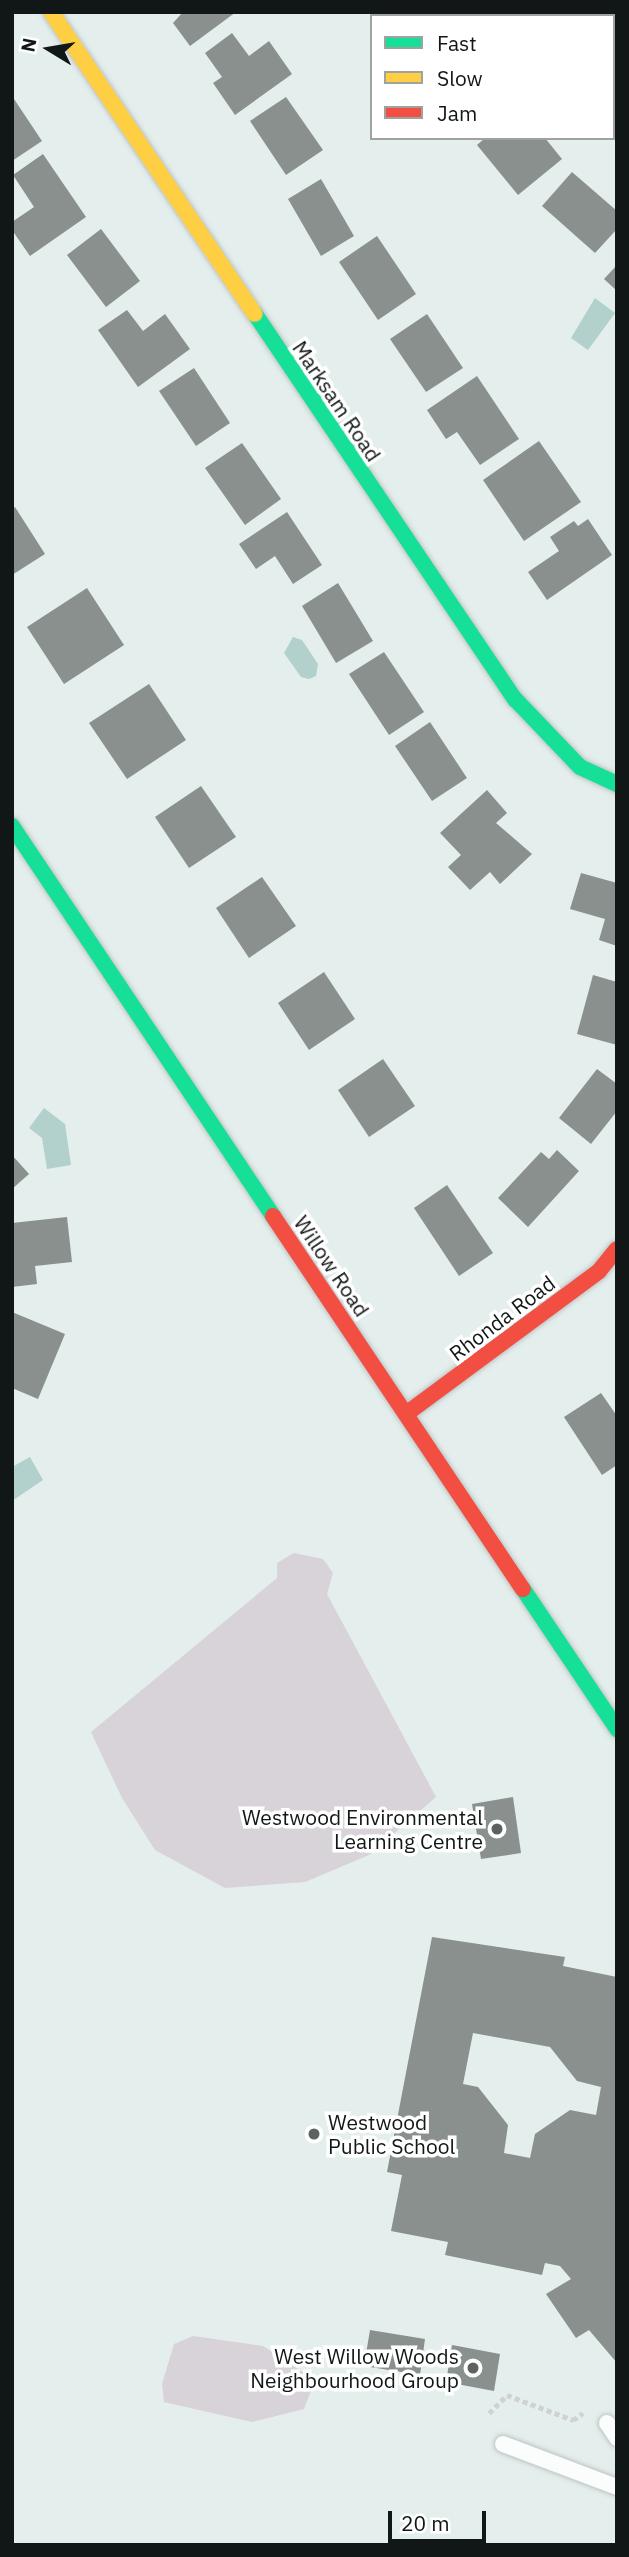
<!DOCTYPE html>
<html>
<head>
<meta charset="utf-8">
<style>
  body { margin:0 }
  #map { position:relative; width:629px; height:2557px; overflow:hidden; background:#e4eeec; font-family:"IBM Plex Sans",sans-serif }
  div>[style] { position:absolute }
  .green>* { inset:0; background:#d8d2d9 }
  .water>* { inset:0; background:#b2d1cc }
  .building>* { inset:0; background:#89908e }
  .path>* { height:4.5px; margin-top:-2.25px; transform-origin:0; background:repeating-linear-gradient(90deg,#d0d2d2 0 5px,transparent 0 8.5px) }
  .roads { filter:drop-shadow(0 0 2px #bec5c4) drop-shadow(0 0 2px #bec5c4) }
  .lane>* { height:16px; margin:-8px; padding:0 8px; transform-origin:8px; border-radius:8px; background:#fbfcfc }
  .street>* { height:30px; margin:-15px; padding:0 15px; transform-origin:15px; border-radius:15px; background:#fbfcfc }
  .fast>* { height:16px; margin:-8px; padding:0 8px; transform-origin:8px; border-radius:8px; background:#16e098 }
  .slow>* { height:16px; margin:-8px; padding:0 8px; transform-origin:8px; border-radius:8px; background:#ffcf43 }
  .jam>* { height:16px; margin:-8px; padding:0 8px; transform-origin:8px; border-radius:8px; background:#f24e42 }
  .dots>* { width:19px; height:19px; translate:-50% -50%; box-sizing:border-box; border:4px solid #fff; border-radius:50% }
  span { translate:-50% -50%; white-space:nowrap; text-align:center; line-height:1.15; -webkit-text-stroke:7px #fff; paint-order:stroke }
  .street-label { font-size:21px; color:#111716 }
  .poi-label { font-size:21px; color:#111716 }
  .right { translate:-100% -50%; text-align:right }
  .left { translate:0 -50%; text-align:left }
  .frame { position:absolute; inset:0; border:14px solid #111716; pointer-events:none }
  .legend { position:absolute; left:370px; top:14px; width:245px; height:126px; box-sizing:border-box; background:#fff; border:2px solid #a0a2a2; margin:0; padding:9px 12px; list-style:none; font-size:21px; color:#111716 }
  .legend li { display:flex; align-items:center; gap:14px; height:35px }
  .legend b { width:35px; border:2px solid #a0a2a2 }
  .north { position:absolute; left:14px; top:14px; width:70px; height:70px; -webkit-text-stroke:5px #fff; paint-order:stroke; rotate:281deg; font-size:19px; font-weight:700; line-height:28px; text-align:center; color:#111716 }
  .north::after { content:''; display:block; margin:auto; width:24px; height:32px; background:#111716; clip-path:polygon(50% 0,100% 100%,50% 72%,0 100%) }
  .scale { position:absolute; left:388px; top:2511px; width:98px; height:32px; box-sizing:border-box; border:4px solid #111716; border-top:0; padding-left:9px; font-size:21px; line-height:24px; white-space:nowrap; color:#111716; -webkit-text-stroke:5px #fff; paint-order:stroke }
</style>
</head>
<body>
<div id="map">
  <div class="green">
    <i style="clip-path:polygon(294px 1553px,323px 1559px,333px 1573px,327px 1594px,436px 1797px,369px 1855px,305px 1882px,225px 1888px,155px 1850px,122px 1798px,91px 1732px,277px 1578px,277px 1563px)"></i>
    <i style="clip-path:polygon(193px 2336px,263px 2346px,315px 2380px,304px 2409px,252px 2422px,164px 2402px,162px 2384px,174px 2344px)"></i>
  </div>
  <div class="water">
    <i style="clip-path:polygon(595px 298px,615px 313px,588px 350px,571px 338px)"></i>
    <i style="clip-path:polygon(293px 637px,302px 640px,318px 664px,316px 676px,309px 679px,301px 677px,284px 653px)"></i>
    <i style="clip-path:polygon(44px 1108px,65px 1124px,71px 1165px,47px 1169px,42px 1138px,29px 1128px)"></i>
    <i style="clip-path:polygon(30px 1457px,43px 1480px,12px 1501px,12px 1467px)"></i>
  </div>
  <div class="building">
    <i style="clip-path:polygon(183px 12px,236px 12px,190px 46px,173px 23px)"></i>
    <i style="clip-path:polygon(405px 12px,463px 12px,458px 16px)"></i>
    <i style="clip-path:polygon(232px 33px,249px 56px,269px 41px,292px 74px,235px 115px,213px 83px,222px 77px,205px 53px)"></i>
    <i style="clip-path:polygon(12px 96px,42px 141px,12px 161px)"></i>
    <i style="clip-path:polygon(286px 97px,323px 150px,286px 175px,250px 121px)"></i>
    <i style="clip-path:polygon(485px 138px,545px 138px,562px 159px,518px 195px,477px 145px)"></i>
    <i style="clip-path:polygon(43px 154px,86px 217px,30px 256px,12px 230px,12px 222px,34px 207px,13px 175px)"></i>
    <i style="clip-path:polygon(572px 172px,617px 211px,617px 229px,595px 253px,542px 206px)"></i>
    <i style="clip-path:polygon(321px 179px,354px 236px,321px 256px,288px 199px)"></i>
    <i style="clip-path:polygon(101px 229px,140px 281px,106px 307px,67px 255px)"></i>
    <i style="clip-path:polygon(377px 236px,416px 294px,378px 320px,339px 262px)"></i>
    <i style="clip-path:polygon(617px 265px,617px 291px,604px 279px)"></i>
    <i style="clip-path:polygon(127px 310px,143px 331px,165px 314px,190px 349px,138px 387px,98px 330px)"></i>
    <i style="clip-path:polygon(427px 314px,463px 368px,426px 392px,390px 339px)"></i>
    <i style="clip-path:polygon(194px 368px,230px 423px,196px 446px,159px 391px)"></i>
    <i style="clip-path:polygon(477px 376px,519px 439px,480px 465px,457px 432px,446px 439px,427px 410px)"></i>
    <i style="clip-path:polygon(539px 441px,581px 502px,524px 541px,483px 480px)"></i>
    <i style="clip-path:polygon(242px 443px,281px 499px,245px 525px,205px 468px)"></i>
    <i style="clip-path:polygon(15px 507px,45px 554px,12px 575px,12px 509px)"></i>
    <i style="clip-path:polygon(287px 512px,322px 565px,293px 584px,275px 556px,256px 569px,239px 544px)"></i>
    <i style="clip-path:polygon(588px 519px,612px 555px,547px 600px,528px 572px,559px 551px,550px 537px,574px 521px,578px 526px)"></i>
    <i style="clip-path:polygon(338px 583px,373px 641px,336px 663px,302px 606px)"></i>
    <i style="clip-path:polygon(87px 588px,124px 645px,64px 684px,27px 627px)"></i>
    <i style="clip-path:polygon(384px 652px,424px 712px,389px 735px,349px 674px)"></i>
    <i style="clip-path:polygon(149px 684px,186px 740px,127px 779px,89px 723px)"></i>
    <i style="clip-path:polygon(430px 722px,467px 778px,432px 801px,395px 746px)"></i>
    <i style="clip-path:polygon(201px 786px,236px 837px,189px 868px,155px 817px)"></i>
    <i style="clip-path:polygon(487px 790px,507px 813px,496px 823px,532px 854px,500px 884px,490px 872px,470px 890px,448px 867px,461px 855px,440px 833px)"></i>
    <i style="clip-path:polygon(581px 873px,617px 883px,617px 946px,599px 940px,605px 919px,570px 909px)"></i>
    <i style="clip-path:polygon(262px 877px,296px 926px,249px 958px,216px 908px)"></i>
    <i style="clip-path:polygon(324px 972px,355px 1019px,309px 1050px,278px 1003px)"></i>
    <i style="clip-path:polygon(593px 975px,617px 982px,617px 1045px,577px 1034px)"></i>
    <i style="clip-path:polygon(383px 1059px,415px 1106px,369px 1137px,338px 1090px)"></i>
    <i style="clip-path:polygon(597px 1069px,617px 1084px,617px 1111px,591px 1144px,559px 1118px)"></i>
    <i style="clip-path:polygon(557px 1150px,579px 1171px,528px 1227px,498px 1198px,541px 1152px,549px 1159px)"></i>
    <i style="clip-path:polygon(12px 1155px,29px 1174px,12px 1189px)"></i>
    <i style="clip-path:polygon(447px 1185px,493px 1253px,459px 1276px,414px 1208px)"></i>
    <i style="clip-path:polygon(67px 1217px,72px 1262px,35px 1266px,37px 1284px,12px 1287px,12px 1223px)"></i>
    <i style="clip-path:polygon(12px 1312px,65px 1334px,38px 1399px,12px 1388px)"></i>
    <i style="clip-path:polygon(601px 1393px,617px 1416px,617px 1465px,602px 1475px,564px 1417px)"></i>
    <i style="clip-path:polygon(513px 1797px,521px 1853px,481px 1859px,472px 1804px)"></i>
    <i style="clip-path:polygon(evenodd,432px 1937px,565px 1957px,563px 1966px,617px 1977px,617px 2363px,589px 2330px,576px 2338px,546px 2294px,571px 2279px,560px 2266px,545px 2263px,542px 2275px,445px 2255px,448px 2242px,391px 2231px,402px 2175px,387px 2172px,432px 1937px,473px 2033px,550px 2047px,577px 2081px,601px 2087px,596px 2115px,570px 2110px,535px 2134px,530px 2158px,504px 2153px,508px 2125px,478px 2087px,463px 2084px,473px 2033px)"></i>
    <i style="clip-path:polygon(370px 2330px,425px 2339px,420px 2375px,364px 2366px)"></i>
    <i style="clip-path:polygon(452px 2345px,500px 2354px,494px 2391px,446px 2382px)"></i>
  </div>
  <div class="path">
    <i style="left:489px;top:2413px;width:25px;rotate:-45deg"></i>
    <i style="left:507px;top:2395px;width:71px;rotate:20.7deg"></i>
    <i style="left:573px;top:2420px;width:12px;rotate:-35deg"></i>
  </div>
  <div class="roads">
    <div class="lane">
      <i style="left:607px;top:2423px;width:18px;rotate:56deg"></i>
      <i style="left:503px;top:2444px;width:122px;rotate:20.7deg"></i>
    </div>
    <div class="street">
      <i style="left:553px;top:12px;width:5px;rotate:53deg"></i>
      <i style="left:613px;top:91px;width:6px;rotate:45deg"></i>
    </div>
    <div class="fast">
      <i style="left:255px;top:314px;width:465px;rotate:56deg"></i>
      <i style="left:515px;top:699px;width:94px;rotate:46.3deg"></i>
      <i style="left:580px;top:767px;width:41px;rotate:24.7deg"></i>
      <i style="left:12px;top:826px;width:469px;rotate:56.2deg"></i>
      <i style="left:523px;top:1589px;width:169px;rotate:56.1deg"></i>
    </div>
    <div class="slow">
      <i style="left:51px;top:12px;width:364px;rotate:56deg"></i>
    </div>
    <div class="jam">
      <i style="left:273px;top:1216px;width:449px;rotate:56.2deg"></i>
      <i style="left:406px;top:1414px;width:240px;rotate:-36.5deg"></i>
      <i style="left:599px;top:1271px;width:28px;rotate:-51deg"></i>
    </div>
  </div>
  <div class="dots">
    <i style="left:497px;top:1829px;background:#5b6261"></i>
    <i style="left:314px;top:2134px;background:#5b6261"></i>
    <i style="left:473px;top:2368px;background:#5b6261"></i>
  </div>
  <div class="street-label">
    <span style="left:337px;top:401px;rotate:56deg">Marksam Road</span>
    <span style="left:332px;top:1266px;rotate:56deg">Willow Road</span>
    <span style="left:502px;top:1318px;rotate:-37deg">Rhonda Road</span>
  </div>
  <div class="poi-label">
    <span class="right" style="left:483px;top:1829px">Westwood Environmental<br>Learning Centre</span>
    <span class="left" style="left:328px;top:2134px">Westwood<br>Public School</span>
    <span class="right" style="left:459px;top:2368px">West Willow Woods<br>Neighbourhood Group</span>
  </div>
  <div class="frame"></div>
  <ul class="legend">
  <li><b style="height:9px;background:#16e098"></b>Fast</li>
  <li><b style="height:9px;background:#ffcf43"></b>Slow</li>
  <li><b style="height:9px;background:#f24e42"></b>Jam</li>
  </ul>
  <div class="north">N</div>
  <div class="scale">20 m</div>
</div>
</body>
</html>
